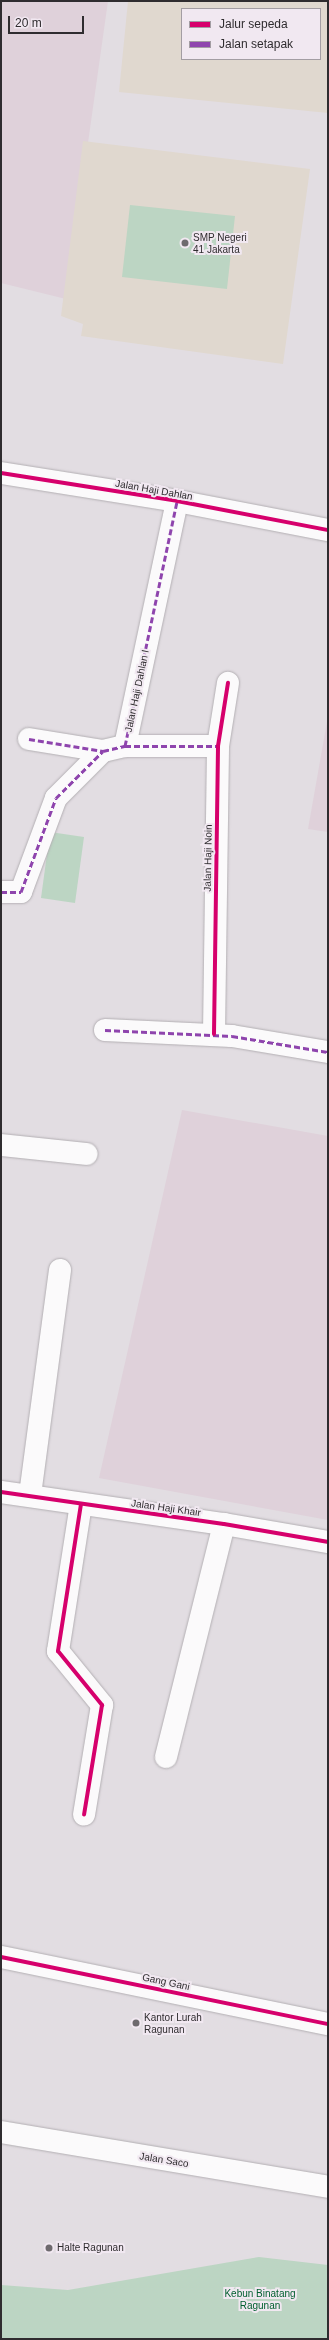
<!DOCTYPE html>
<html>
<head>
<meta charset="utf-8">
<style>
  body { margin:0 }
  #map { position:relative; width:329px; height:2340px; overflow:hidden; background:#e2dde2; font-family:Helvetica,sans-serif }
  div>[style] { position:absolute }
  .commercial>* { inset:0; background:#dfd1da }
  .education>* { inset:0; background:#e0d8cf }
  .green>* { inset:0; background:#bcd5c3 }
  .roads { filter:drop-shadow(0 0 1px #b3afb3) drop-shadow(0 0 1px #b3afb3) }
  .street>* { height:22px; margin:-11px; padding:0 11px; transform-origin:11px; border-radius:11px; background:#fbfafb }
  .secondary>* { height:22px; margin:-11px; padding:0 11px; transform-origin:11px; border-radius:11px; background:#fbfafb }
  .quiet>* { height:3px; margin-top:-1.5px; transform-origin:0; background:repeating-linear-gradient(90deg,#8e44ad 0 6px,transparent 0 9px) }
  .cycleway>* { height:4px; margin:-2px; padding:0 2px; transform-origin:2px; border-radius:2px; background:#d6006c }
  .dots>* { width:11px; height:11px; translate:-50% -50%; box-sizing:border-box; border:2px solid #f1e8f1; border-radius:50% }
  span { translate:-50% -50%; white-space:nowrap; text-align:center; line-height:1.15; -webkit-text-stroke:4px #f1e8f1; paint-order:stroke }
  .poi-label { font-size:10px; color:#2f2c2f }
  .left { translate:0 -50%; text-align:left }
  .street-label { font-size:10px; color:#2f2c2f }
  .park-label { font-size:10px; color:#005f2f }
  .frame { position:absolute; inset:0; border:2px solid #2f2c2f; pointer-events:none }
  .legend { position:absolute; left:181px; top:8px; width:140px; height:52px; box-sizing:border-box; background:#f1e8f1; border:1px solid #a39da3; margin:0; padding:5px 7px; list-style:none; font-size:12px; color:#2f2c2f }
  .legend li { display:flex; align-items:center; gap:8px; height:20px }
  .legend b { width:20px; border:1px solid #a39da3 }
  .scale { position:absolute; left:8px; top:16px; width:76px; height:18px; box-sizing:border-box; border:2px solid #2f2c2f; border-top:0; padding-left:5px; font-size:12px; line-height:14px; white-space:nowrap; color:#2f2c2f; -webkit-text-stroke:3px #f1e8f1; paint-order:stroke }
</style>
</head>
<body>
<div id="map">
  <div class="commercial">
    <i style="clip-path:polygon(1px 1px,108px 1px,66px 299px,1px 283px)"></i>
    <i style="clip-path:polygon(328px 716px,328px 832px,308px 829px)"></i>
    <i style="clip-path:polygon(182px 1110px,328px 1136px,328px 1520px,99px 1478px)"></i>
  </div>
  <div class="education">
    <i style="clip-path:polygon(evenodd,128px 1px,328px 1px,328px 113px,119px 92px,128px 1px,182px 9px,320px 9px,320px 59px,182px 59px,182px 9px)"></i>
    <i style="clip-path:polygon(83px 141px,310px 169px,283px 364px,81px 336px,83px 324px,61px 316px)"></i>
  </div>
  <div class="green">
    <i style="clip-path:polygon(130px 205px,235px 216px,227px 289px,122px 277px)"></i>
    <i style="clip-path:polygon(50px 832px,84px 837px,75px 903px,41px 898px)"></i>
    <i style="clip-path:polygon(259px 2257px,328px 2265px,328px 2339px,1px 2339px,1px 2285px,68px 2290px)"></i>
  </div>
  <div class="roads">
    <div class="street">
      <i style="left:1px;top:473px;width:178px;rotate:9deg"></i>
      <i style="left:177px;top:501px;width:154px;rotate:10.9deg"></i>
      <i style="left:29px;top:739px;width:75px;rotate:9.2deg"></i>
      <i style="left:125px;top:746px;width:250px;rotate:-78deg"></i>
      <i style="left:1px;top:892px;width:20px"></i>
      <i style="left:21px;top:892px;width:100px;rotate:-69.6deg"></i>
      <i style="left:56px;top:798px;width:66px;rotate:-45deg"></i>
      <i style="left:103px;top:751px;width:23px;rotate:-13deg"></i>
      <i style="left:125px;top:746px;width:93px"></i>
      <i style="left:105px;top:1030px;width:127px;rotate:2.7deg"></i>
      <i style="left:232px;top:1036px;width:97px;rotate:9.5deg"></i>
      <i style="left:214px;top:1034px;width:288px;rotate:-89.2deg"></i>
      <i style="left:218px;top:746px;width:64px;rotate:-81deg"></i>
      <i style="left:1px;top:1145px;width:86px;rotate:6deg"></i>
      <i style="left:1px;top:1492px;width:225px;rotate:8.2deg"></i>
      <i style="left:224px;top:1524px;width:106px;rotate:9.8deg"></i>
      <i style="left:30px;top:1495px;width:227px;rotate:-82.4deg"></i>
      <i style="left:81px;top:1504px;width:149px;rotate:98.9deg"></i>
      <i style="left:58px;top:1651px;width:70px;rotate:50.8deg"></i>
      <i style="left:102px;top:1705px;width:111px;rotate:99.3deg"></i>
      <i style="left:166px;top:1757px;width:240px;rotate:-76deg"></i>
      <i style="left:1px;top:1957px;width:334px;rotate:11.6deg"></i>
    </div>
    <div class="secondary">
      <i style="left:1px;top:2132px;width:332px;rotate:9.5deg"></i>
    </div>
  </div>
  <div class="quiet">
    <i style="left:29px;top:739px;width:75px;rotate:9.2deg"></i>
    <i style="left:125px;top:746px;width:250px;rotate:-78deg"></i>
    <i style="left:1px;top:892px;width:20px"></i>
    <i style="left:21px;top:892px;width:100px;rotate:-69.6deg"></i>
    <i style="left:56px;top:798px;width:66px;rotate:-45deg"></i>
    <i style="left:103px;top:751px;width:23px;rotate:-13deg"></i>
    <i style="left:125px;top:746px;width:93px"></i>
    <i style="left:105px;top:1030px;width:127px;rotate:2.7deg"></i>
    <i style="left:232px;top:1036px;width:97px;rotate:9.5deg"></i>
  </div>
  <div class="cycleway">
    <i style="left:1px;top:473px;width:178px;rotate:9deg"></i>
    <i style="left:177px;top:501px;width:154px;rotate:10.9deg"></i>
    <i style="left:214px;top:1034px;width:288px;rotate:-89.2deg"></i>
    <i style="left:218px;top:746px;width:64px;rotate:-81deg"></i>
    <i style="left:1px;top:1492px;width:225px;rotate:8.2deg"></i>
    <i style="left:224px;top:1524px;width:106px;rotate:9.8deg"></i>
    <i style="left:81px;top:1504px;width:149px;rotate:98.9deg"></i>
    <i style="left:58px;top:1651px;width:70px;rotate:50.8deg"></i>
    <i style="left:102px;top:1705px;width:111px;rotate:99.3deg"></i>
    <i style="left:1px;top:1957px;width:334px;rotate:11.6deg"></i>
  </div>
  <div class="dots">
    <i style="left:185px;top:243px;background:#6e6a6e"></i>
    <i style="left:136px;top:2023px;background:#6e6a6e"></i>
    <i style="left:49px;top:2248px;background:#6e6a6e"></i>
  </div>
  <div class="poi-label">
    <span class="left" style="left:193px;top:243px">SMP Negeri<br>41 Jakarta</span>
    <span class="left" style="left:144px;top:2023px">Kantor Lurah<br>Ragunan</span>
    <span class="left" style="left:57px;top:2248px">Halte Ragunan</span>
  </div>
  <div class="street-label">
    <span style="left:154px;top:490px;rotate:10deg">Jalan Haji Dahlan</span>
    <span style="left:137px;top:691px;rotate:-78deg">Jalan Haji Dahlan I</span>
    <span style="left:208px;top:858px;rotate:-89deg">Jalan Haji Noin</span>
    <span style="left:166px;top:1508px;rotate:8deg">Jalan Haji Khair</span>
    <span style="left:166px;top:1982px;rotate:12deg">Gang Gani</span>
    <span style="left:164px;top:2160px;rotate:9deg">Jalan Saco</span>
  </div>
  <div class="park-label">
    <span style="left:260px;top:2299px">Kebun Binatang<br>Ragunan</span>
  </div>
  <div class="frame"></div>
  <ul class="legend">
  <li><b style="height:5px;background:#d6006c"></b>Jalur sepeda</li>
  <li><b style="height:5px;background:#8e44ad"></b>Jalan setapak</li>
  </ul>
  <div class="scale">20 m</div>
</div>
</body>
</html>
